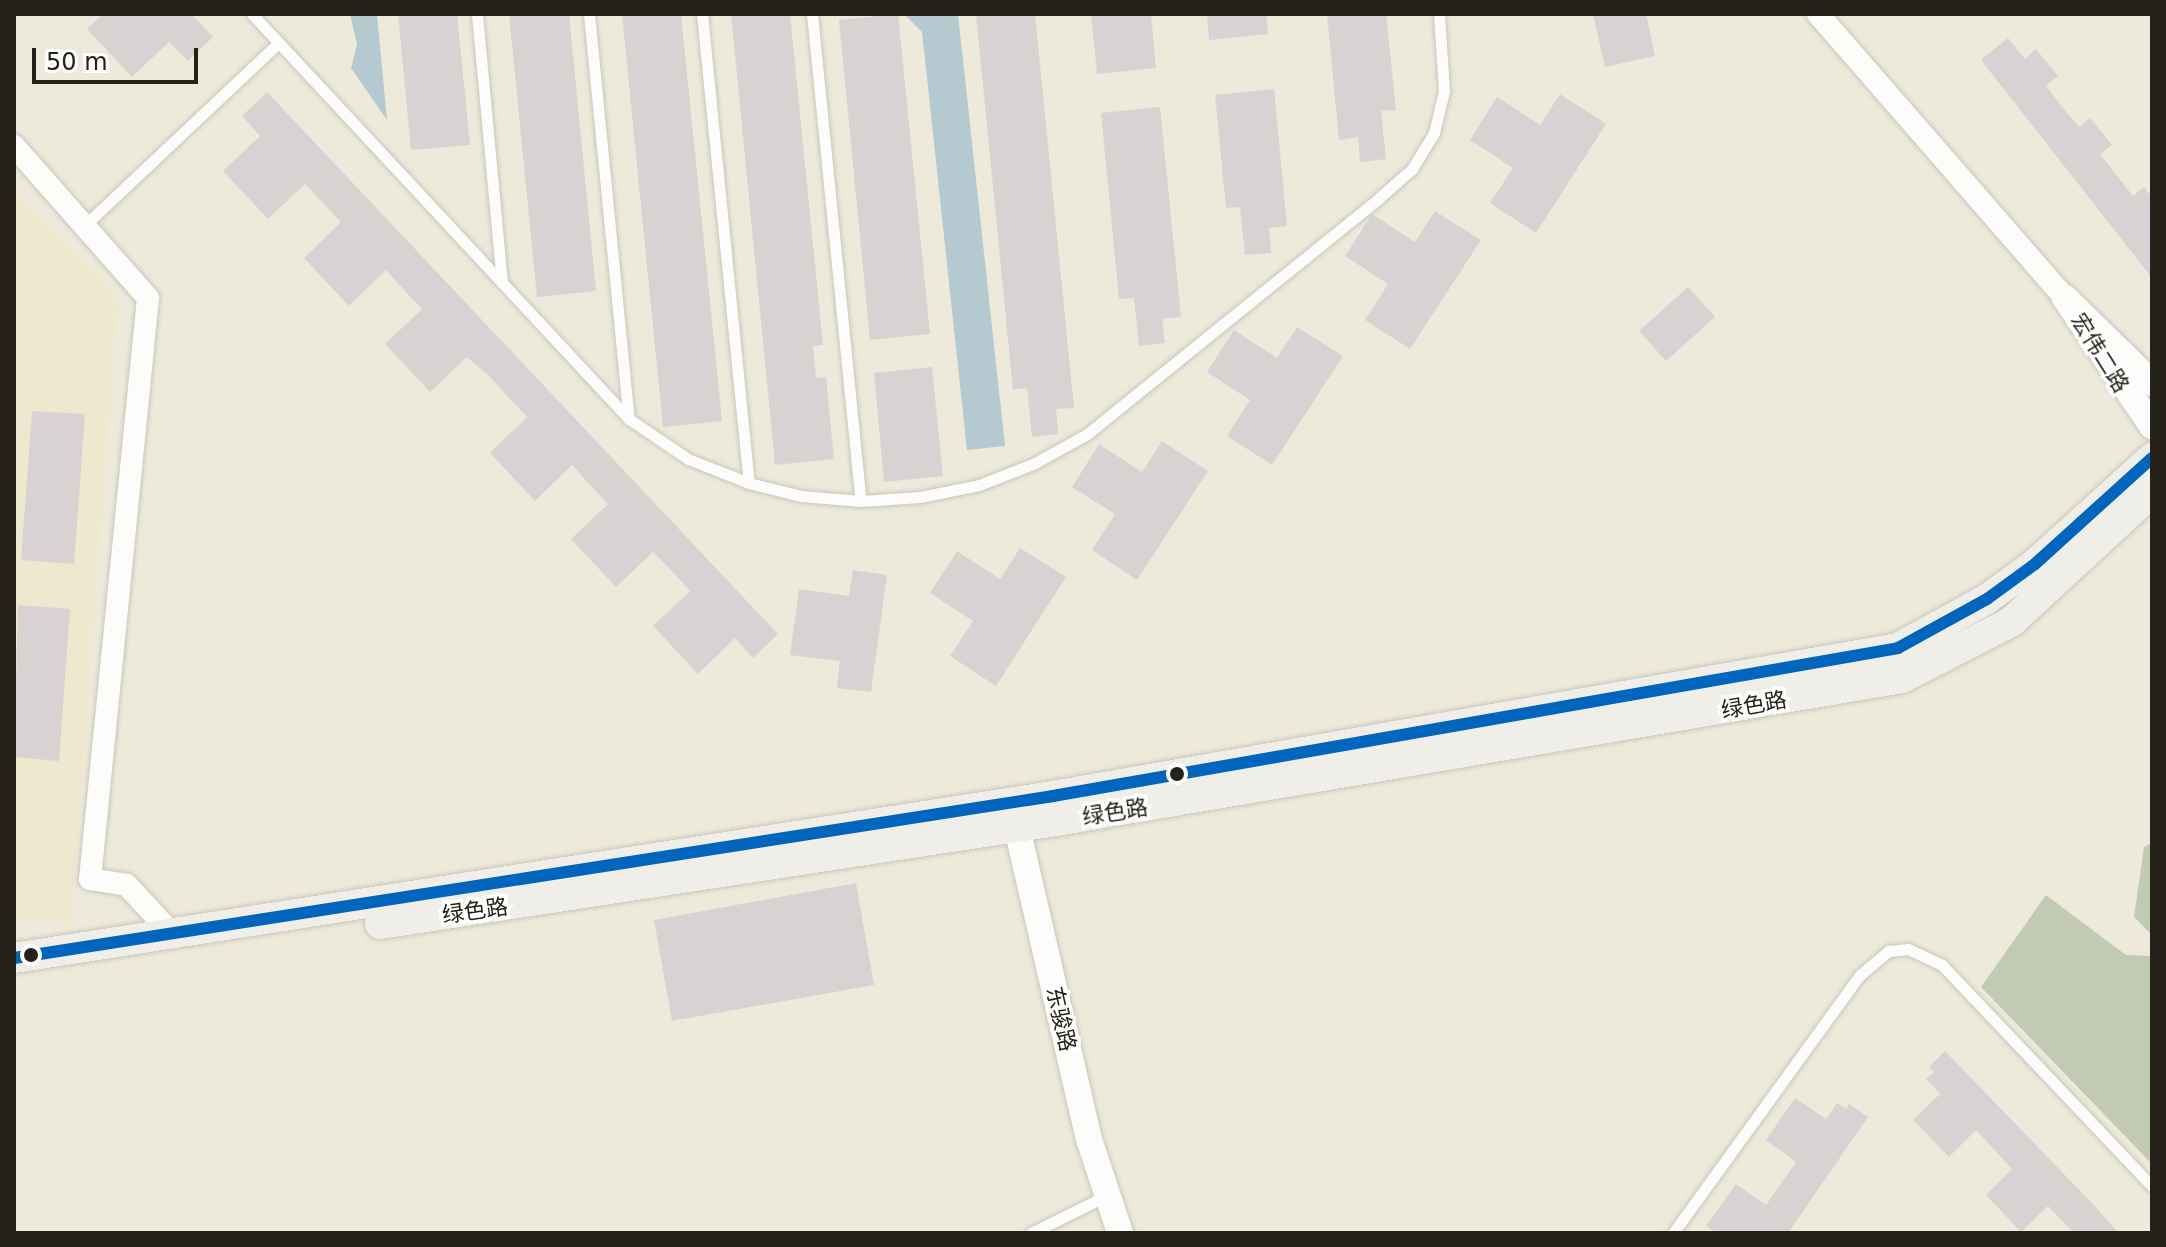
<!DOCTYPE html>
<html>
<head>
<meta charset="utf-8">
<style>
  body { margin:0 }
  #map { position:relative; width:2166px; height:1247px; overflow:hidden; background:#edeadb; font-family:"DejaVu Sans","Noto Sans SC",sans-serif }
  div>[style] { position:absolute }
  .built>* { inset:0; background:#ede8ce }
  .forest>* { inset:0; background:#c3cab4 }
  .water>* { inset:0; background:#b4cad0 }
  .building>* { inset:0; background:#d7d3d2 }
  .roads { filter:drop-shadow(0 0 2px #c9c7bb) drop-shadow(0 0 2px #c9c7bb) }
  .service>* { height:11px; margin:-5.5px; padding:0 5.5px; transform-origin:5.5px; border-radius:5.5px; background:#fcfcfa }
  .minor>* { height:22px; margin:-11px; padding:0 11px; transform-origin:11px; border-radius:11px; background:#fcfcfa }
  .tertiary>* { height:26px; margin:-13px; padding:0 13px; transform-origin:13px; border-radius:13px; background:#fcfcfa }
  .secondary>* { height:30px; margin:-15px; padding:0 15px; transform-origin:15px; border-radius:15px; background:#efeee9 }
  .bus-1>* { height:12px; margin:-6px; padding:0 6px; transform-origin:6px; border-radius:6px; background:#0065bd }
  .dots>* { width:22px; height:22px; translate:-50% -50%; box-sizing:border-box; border:4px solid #fff; border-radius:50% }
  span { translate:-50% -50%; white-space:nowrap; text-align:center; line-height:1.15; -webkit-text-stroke:7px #fff; paint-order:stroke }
  .street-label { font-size:22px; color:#242218 }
  .frame { position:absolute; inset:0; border:16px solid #242218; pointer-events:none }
  .scale { position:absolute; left:32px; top:48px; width:166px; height:36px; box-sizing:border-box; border:4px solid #242218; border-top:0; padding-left:10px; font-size:24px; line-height:28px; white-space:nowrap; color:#242218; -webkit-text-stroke:6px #fff; paint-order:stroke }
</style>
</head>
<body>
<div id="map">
  <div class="built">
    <i style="clip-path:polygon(14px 189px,118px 300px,71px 922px,14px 917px)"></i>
  </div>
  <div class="forest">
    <i style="clip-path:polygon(2152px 843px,2152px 935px,2134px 917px,2144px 847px)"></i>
    <i style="clip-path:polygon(2046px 895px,2126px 955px,2152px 956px,2152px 1164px,1981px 987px)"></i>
  </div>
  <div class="water">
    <i style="clip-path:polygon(350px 14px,377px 14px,387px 120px,351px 68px,357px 45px)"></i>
    <i style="clip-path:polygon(904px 14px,958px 14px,1005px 446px,967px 450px,922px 32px)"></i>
  </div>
  <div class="building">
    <i style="clip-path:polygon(103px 14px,191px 14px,213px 37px,188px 61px,169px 42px,132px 77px,87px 29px)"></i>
    <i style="clip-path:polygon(398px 14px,457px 14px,470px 145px,411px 150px)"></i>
    <i style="clip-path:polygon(509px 14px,569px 14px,596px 291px,537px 297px)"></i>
    <i style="clip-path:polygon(622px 14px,681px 14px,722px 421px,663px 427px)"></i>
    <i style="clip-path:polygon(731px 14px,790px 14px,823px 345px,813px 346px,816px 378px,826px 377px,834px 459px,775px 465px)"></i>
    <i style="clip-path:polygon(898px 14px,930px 334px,870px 340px,839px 20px)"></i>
    <i style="clip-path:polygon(976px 14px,1035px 14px,1074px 408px,1056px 409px,1058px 434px,1032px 437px,1027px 388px,1013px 390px)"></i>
    <i style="clip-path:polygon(1091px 14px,1151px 14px,1156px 68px,1097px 74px)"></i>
    <i style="clip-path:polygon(1207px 14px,1266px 14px,1268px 34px,1209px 40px)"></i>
    <i style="clip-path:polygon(1327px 14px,1386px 14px,1396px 110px,1381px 111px,1386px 159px,1360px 162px,1358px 137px,1339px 140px)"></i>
    <i style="clip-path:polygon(1593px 14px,1646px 14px,1655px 56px,1605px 67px)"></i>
    <i style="clip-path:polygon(2008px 38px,2025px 59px,2036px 49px,2058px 76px,2046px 86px,2062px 107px,2079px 127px,2090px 118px,2112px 145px,2100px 154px,2133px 196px,2144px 187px,2152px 197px,2152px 278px,1981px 60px)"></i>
    <i style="clip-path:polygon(1274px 89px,1287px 226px,1269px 228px,1271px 253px,1245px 255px,1240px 207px,1226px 208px,1215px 95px)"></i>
    <i style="clip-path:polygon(267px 92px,778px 634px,753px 658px,735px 638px,698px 674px,653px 626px,690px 591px,672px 571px,653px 552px,616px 587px,571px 539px,608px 504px,590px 485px,572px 465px,535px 501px,490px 453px,527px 417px,487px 374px,467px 357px,430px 392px,385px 344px,422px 309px,404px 290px,386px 270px,349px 306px,304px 258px,341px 222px,305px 184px,268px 219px,223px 171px,260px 136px,242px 116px)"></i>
    <i style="clip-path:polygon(1560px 94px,1606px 124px,1536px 233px,1490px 203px,1513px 168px,1470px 140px,1497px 97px,1540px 125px)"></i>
    <i style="clip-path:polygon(1160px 107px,1181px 317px,1162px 319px,1165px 343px,1139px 346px,1134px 298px,1119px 299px,1101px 113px)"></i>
    <i style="clip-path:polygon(1435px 211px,1481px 240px,1410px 349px,1365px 320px,1388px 284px,1345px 256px,1372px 214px,1415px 242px)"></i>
    <i style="clip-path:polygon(1688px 287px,1715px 317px,1666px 361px,1639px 331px)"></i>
    <i style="clip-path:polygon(1297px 327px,1343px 356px,1272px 465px,1227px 436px,1250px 400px,1207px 372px,1234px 330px,1277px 358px)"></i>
    <i style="clip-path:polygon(932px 367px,943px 476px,884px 482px,874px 373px)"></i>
    <i style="clip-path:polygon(32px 411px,85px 414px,74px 564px,21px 560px)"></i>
    <i style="clip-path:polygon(1162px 441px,1208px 471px,1137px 580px,1092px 550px,1115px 514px,1072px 487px,1099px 444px,1142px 472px)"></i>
    <i style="clip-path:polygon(1020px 548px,1066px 577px,996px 686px,950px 656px,973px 621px,930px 593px,957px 551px,1000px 579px)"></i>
    <i style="clip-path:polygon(853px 570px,887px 575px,871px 692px,837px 688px,840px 661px,790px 655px,799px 589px,849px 596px)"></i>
    <i style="clip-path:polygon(18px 605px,70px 609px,59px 761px,14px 757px)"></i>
    <i style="clip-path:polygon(856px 883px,874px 985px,672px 1021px,654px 920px)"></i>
    <i style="clip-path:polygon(1945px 1051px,2090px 1201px,2119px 1233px,2074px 1233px,2048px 1206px,2021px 1232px,1986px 1195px,2012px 1169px,1976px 1130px,1949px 1157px,1913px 1120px,1940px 1094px,1926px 1079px,1934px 1072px,1929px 1067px)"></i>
    <i style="clip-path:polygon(1795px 1098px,1826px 1119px,1837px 1103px,1846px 1109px,1849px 1104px,1868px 1117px,1788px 1233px,1716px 1233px,1706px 1226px,1736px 1184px,1766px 1205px,1796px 1162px,1766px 1140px)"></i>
  </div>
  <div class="roads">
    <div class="service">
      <i style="left:252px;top:14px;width:553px;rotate:47.05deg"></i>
      <i style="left:629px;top:419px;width:71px;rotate:34.1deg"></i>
      <i style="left:688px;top:459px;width:66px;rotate:21.5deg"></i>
      <i style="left:749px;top:483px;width:54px;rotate:14deg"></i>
      <i style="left:801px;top:496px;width:60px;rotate:4.8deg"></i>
      <i style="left:861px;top:501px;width:59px;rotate:-3.9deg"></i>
      <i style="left:920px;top:497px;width:60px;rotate:-11.5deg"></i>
      <i style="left:979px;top:485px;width:60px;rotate:-21.4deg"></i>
      <i style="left:1035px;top:463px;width:60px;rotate:-29.1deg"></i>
      <i style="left:1087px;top:434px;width:375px;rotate:-38.9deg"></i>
      <i style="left:1379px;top:198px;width:44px;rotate:-41.3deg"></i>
      <i style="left:1412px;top:169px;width:42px;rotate:-58.6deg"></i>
      <i style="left:1434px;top:133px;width:43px;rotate:-76.6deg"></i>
      <i style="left:1444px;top:91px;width:77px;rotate:-93.7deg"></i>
      <i style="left:477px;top:14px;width:270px;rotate:84.7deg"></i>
      <i style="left:589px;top:14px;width:407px;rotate:84.4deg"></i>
      <i style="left:702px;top:14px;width:471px;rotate:84.3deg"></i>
      <i style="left:812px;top:14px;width:489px;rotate:84.3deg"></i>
      <i style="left:84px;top:226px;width:267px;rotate:-43.3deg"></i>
      <i style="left:1031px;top:1233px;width:84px;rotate:-26.3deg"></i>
      <i style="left:1673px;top:1233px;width:319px;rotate:-54.1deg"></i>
      <i style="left:1860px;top:975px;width:38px;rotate:-40deg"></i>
      <i style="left:1889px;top:951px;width:19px;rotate:-6deg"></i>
      <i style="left:1908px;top:949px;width:38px;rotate:25deg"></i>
      <i style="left:1942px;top:965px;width:305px;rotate:46.5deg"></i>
    </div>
    <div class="minor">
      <i style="left:1818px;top:14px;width:376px;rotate:49deg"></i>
      <i style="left:14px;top:146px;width:203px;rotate:48.6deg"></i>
      <i style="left:148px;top:298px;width:584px;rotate:95.7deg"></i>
      <i style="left:90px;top:879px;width:37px;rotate:9deg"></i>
      <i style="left:127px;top:885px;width:71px;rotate:47.3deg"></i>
    </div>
    <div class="tertiary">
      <i style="left:2152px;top:383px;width:122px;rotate:-135.7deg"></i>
      <i style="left:2065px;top:298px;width:155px;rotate:55.8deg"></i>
      <i style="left:1012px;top:806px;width:342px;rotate:77deg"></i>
      <i style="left:1089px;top:1139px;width:99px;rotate:71.7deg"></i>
    </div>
    <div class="secondary">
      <i style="left:380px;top:924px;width:684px;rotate:-8.66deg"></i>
      <i style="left:1056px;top:821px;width:858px;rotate:-9.59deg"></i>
      <i style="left:1902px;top:678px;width:123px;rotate:-27.2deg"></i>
      <i style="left:2011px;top:622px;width:192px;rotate:-42.7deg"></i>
      <i style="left:14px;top:958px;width:1052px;rotate:-8.86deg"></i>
      <i style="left:1053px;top:796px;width:858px;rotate:-9.93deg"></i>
      <i style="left:1898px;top:648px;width:102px;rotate:-28.8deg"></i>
      <i style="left:1987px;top:599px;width:59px;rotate:-36.1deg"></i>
      <i style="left:2035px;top:564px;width:158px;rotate:-42.2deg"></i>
    </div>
  </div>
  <div class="bus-1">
    <i style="left:14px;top:958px;width:1052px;rotate:-8.86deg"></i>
    <i style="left:1053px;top:796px;width:858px;rotate:-9.93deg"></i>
    <i style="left:1898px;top:648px;width:102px;rotate:-28.8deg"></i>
    <i style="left:1987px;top:599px;width:59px;rotate:-36.1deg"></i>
    <i style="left:2035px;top:564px;width:158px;rotate:-42.2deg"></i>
  </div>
  <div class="dots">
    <i style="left:1177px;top:774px;background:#242218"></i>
    <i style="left:31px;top:955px;background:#242218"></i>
  </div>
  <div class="street-label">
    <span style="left:2100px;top:353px;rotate:58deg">宏伟二路</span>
    <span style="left:1754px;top:705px;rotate:-10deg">绿色路</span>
    <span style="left:1115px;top:812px;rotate:-9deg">绿色路</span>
    <span style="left:475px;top:911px;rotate:-8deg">绿色路</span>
    <span style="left:1061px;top:1019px;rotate:77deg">东骏路</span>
  </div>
  <div class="frame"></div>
  <div class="scale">50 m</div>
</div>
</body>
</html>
